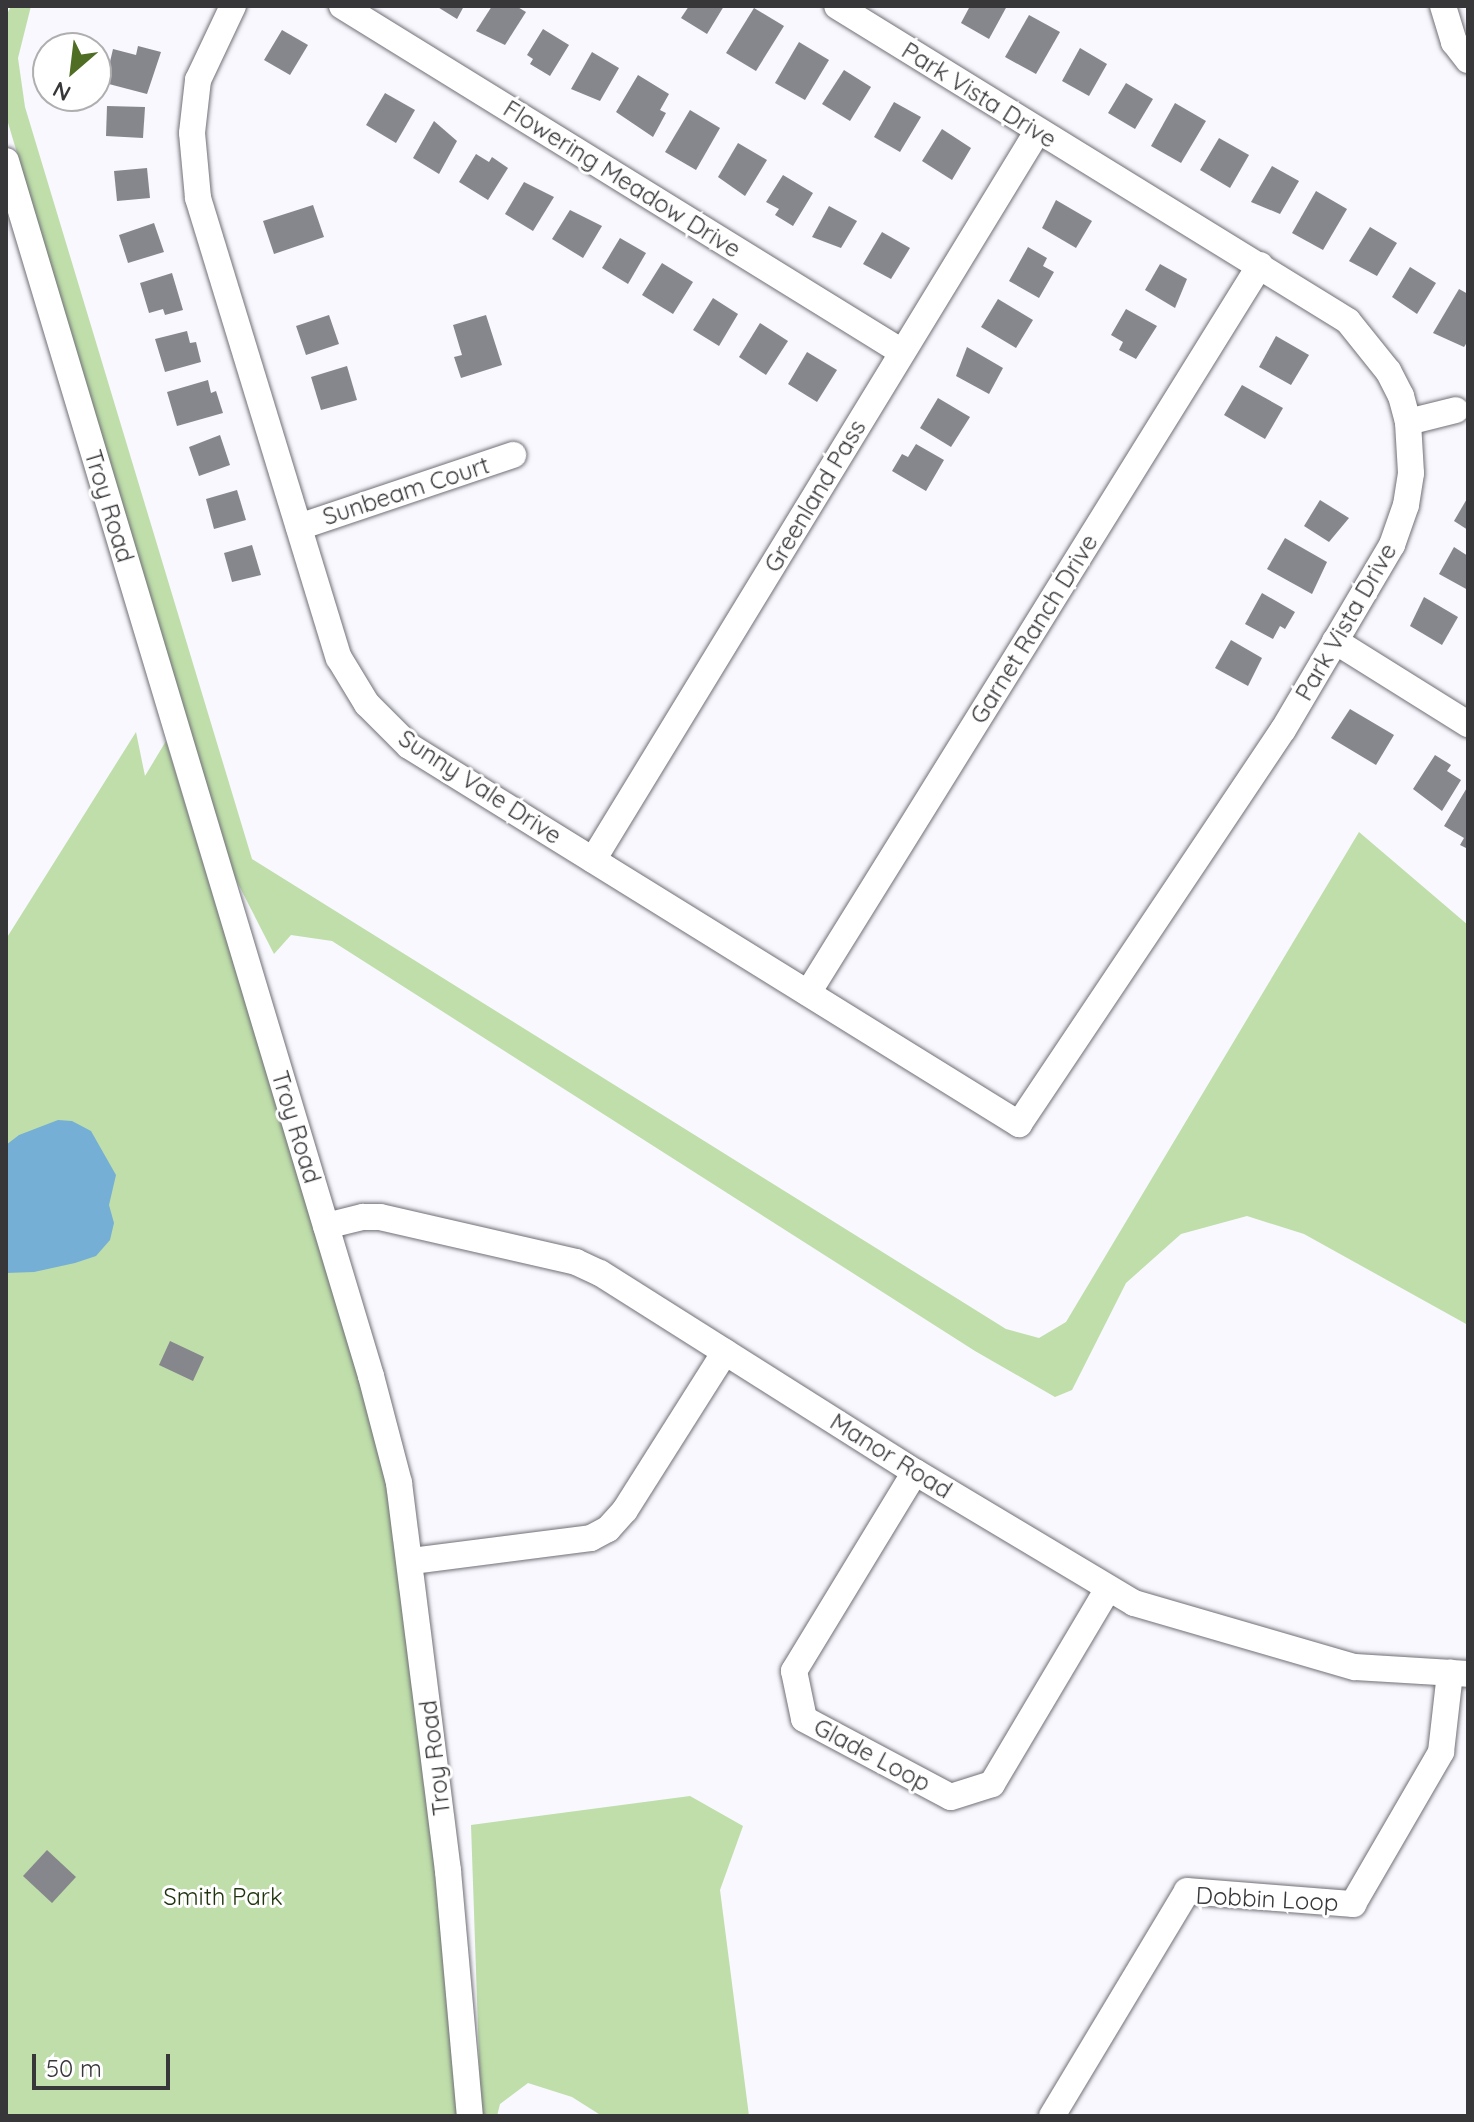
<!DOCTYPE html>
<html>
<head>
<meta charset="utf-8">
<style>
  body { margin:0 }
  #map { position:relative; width:1474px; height:2122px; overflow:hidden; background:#f8f8fe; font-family:Quicksand,sans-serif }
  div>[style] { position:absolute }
  .green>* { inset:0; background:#bfdeaa }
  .water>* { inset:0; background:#75afd5 }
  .building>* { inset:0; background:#86868d }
  .roads { filter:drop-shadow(0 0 2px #707076) drop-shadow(0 0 2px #707076) }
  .minor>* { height:26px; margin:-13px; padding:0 13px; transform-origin:13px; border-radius:13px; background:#fff }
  span { translate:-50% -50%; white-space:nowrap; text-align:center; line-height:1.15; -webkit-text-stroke:6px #fff; paint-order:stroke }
  .street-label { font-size:24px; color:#37373a }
  .park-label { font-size:24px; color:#1f330c }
  .frame { position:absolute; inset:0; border:8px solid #37373a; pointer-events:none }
  .north { position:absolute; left:32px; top:32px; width:80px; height:80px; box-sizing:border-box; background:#fff; border:2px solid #afafb0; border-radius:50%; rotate:208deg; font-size:22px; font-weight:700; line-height:32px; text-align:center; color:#37373a }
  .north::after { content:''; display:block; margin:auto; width:28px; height:36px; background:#4f6e24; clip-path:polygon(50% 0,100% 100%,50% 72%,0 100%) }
  .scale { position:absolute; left:32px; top:2054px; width:138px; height:36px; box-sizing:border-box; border:4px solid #37373a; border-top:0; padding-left:10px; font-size:24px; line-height:28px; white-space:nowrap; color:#37373a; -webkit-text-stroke:6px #fff; paint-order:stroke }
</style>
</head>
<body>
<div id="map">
  <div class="green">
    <i style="clip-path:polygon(11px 6px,31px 6px,18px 58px,25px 107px,252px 859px,1006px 1329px,1039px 1338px,1066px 1322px,1359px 832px,1468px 925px,1468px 1325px,1304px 1234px,1247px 1216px,1181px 1234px,1126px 1283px,1072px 1390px,1055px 1397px,975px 1351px,332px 941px,291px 935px,274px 954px,230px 868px,6px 116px,6px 16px)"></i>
    <i style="clip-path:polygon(136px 732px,145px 776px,166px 741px,398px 1505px,454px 2002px,458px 2116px,6px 2116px,6px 939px)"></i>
    <i style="clip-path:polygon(690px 1796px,743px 1826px,720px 1890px,749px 2116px,602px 2116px,572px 2097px,528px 2083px,500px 2104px,497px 2116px,481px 2116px,471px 1825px)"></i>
  </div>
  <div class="water">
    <i style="clip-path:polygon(58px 1120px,72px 1121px,91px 1131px,116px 1175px,109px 1205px,114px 1223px,110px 1240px,96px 1256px,75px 1263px,34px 1272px,6px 1273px,6px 1145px,19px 1135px)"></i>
  </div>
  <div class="building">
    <i style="clip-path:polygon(436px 6px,464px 6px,457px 19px)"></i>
    <i style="clip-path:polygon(492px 6px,516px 6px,526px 12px,505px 45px,476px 31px)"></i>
    <i style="clip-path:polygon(689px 6px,724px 6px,707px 34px,681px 18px)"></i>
    <i style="clip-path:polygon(970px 6px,1007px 6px,989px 39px,961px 23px)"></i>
    <i style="clip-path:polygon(754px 8px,784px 26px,756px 71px,726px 53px)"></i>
    <i style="clip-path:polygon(1029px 15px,1060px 32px,1036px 74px,1005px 57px)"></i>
    <i style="clip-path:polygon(543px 29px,569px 45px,550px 76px,530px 64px,533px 59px,527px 55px)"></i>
    <i style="clip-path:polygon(282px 30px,308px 45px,290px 75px,264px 60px)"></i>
    <i style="clip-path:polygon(799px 42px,829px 60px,805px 100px,775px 83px)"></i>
    <i style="clip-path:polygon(138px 46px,161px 52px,147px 94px,105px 83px,113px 49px,136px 55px)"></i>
    <i style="clip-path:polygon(1080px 48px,1107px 64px,1089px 96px,1062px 81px)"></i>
    <i style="clip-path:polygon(592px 52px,619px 68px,600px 101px,571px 89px)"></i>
    <i style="clip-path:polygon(844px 70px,871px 87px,850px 121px,822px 104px)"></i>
    <i style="clip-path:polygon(638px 75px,669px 94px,660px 110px,666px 113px,653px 137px,616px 112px)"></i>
    <i style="clip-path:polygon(1126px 83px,1153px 99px,1135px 129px,1108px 113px)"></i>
    <i style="clip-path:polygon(385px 93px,415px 110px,396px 143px,366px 125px)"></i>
    <i style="clip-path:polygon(894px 102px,921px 117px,900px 152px,874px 137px)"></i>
    <i style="clip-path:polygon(1175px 103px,1206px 121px,1181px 163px,1151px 146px)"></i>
    <i style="clip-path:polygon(107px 106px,145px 107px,143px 138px,106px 136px)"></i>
    <i style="clip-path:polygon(690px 110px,720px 128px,696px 170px,665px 152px)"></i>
    <i style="clip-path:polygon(434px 121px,457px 141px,439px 174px,413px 158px)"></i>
    <i style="clip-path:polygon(942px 129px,971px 148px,952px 180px,922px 161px)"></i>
    <i style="clip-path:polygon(1219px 138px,1249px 155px,1230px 188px,1200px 170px)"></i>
    <i style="clip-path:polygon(738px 143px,767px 160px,745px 196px,718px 177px)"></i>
    <i style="clip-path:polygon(476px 154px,489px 162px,492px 157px,508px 168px,488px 200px,459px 182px)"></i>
    <i style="clip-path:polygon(1272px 166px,1299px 181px,1280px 214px,1251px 202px)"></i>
    <i style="clip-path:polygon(147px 168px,150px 198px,117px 201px,114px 171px)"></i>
    <i style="clip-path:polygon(783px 175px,813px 193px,793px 226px,775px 215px,779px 209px,766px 202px)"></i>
    <i style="clip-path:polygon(524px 182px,554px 197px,533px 231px,505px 214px)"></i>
    <i style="clip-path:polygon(1316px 191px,1347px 209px,1323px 250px,1292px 233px)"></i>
    <i style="clip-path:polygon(1056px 200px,1092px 221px,1076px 248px,1042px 228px)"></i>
    <i style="clip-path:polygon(313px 205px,324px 237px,274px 254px,263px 221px)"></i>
    <i style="clip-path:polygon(829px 206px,857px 221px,841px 248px,812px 237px)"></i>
    <i style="clip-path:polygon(570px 210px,602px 226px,583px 258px,552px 239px)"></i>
    <i style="clip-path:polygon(154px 223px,164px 252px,128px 263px,119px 235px)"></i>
    <i style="clip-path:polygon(1370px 227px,1397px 243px,1377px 276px,1349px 261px)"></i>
    <i style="clip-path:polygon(882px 232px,910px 248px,891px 279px,863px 264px)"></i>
    <i style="clip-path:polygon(620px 238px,646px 253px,628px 284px,602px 268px)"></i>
    <i style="clip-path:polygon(1028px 247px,1047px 258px,1043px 266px,1054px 272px,1039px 298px,1009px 281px)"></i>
    <i style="clip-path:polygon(662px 263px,693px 282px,673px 314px,642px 295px)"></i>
    <i style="clip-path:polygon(1160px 264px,1187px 279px,1175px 308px,1145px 290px)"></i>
    <i style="clip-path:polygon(1410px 267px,1436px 283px,1417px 314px,1392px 297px)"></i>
    <i style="clip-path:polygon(172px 273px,183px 310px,165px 315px,163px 309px,149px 313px,140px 283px)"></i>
    <i style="clip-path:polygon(1459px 289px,1468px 294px,1468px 341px,1464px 347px,1433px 333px)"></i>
    <i style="clip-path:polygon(713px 298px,738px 314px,719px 346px,693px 330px)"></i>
    <i style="clip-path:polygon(998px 299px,1033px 320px,1016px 348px,981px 327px)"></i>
    <i style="clip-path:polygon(1126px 309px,1157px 326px,1136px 359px,1119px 350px,1123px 342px,1111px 335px)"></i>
    <i style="clip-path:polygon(329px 315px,339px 344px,306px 355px,296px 326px)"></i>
    <i style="clip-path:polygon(486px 315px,502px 365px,461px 378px,454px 357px,462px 355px,453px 325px)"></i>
    <i style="clip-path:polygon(760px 323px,788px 341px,766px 375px,739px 357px)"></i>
    <i style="clip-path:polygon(187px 331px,190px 343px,196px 342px,201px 362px,165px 372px,155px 339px)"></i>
    <i style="clip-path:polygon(1276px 336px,1309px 355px,1291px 385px,1259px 367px)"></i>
    <i style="clip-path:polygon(967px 347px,1003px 368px,989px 394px,956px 376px)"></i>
    <i style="clip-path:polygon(807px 352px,837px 370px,817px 402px,788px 384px)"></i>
    <i style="clip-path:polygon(347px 366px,357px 400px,321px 410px,311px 377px)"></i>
    <i style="clip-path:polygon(208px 380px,211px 393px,216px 391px,223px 413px,177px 426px,167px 392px)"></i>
    <i style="clip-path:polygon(1242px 385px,1283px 408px,1265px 439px,1224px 415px)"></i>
    <i style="clip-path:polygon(938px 398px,970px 417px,951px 447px,920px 428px)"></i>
    <i style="clip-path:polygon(220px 435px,230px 465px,199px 476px,189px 447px)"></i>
    <i style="clip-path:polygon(916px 444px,944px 460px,926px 491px,892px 471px,902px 454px,908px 457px)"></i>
    <i style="clip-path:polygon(237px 490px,246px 520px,214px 529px,206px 499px)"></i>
    <i style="clip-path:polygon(1468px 497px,1468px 530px,1454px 521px)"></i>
    <i style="clip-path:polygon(1320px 500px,1349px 518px,1329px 542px,1304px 526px)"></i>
    <i style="clip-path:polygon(1285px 538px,1327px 562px,1312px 594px,1267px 569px)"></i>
    <i style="clip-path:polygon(252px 545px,261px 575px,232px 582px,224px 553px)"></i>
    <i style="clip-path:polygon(1454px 547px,1468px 556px,1468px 590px,1439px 574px)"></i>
    <i style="clip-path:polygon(1262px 593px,1295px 612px,1285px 629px,1280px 626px,1273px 639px,1245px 624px)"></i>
    <i style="clip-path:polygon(1424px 597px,1458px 617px,1442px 645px,1410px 626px)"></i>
    <i style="clip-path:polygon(1231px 640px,1262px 658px,1248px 686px,1215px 668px)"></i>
    <i style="clip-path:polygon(1350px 709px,1394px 735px,1376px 765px,1331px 738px)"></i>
    <i style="clip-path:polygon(1435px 755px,1451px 765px,1447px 771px,1461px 780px,1442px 811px,1413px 789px)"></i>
    <i style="clip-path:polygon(1468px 786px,1468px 849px,1460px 845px,1464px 838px,1444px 826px)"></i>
    <i style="clip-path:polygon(170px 1341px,204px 1357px,193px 1381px,159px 1365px)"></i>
    <i style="clip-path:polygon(47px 1850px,76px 1877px,52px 1903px,23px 1876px)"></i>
  </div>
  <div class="roads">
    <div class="minor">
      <i style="left:233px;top:6px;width:82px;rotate:115.3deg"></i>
      <i style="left:198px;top:80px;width:53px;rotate:96.5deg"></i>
      <i style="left:192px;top:133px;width:65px;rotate:84.7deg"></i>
      <i style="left:198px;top:198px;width:481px;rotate:73deg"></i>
      <i style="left:339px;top:658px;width:54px;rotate:58.7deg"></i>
      <i style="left:367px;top:704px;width:59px;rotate:45deg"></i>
      <i style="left:409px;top:746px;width:718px;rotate:31.79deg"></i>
      <i style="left:1019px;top:1124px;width:474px;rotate:-56.2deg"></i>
      <i style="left:1283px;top:730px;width:215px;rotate:-59.5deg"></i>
      <i style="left:1392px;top:545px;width:42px;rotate:-70.7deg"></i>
      <i style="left:1406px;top:505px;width:32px;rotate:-81deg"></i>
      <i style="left:1411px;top:473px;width:51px;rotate:-93.4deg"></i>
      <i style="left:1408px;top:422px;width:27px;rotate:-105deg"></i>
      <i style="left:1401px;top:396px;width:28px;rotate:-117deg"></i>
      <i style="left:1388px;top:371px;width:64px;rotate:-128.7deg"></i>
      <i style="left:1348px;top:321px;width:600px;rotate:-148.35deg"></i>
      <i style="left:342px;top:6px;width:658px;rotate:31.71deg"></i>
      <i style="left:1443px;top:6px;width:38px;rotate:73deg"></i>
      <i style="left:1454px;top:42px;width:23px;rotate:52deg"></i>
      <i style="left:6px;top:161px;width:1269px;rotate:73.28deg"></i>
      <i style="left:371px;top:1376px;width:111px;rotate:75.3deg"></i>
      <i style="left:399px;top:1483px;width:391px;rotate:82.8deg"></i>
      <i style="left:448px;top:1871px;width:246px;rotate:84.9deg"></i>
      <i style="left:1408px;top:422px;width:49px;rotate:-14deg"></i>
      <i style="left:299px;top:527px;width:226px;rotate:-18.6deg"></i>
      <i style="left:1335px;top:641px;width:157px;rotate:32deg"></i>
      <i style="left:593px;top:860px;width:853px;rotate:-58.62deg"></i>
      <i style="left:808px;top:993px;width:857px;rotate:-58.16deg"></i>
      <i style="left:326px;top:1226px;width:38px;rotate:-14deg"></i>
      <i style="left:363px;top:1217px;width:17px"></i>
      <i style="left:380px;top:1217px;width:201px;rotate:12.9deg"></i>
      <i style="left:576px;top:1262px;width:26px;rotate:25deg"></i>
      <i style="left:600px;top:1273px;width:373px;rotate:32.3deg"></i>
      <i style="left:915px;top:1472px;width:255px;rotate:30.9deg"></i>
      <i style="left:1134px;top:1603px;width:230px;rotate:16.2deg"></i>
      <i style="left:1355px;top:1667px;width:113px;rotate:3.5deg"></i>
      <i style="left:915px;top:1472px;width:233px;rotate:121.3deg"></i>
      <i style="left:794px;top:1671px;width:49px;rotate:78.2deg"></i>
      <i style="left:804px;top:1719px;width:166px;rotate:28deg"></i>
      <i style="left:951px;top:1797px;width:43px;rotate:-17.6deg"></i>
      <i style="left:992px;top:1784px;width:226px;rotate:-59.3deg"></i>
      <i style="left:412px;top:1561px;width:180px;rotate:-7.3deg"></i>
      <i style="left:591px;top:1538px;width:19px;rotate:-28deg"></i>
      <i style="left:608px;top:1529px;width:25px;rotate:-48deg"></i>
      <i style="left:625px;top:1510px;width:187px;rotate:-57.7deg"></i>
      <i style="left:1052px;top:2116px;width:262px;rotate:-59deg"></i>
      <i style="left:1187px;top:1891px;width:167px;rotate:4.5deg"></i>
      <i style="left:1353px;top:1904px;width:176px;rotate:-59.9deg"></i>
      <i style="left:1441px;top:1752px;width:80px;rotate:-83.5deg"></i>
    </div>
  </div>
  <div class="street-label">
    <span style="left:979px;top:95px;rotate:32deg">Park Vista Drive</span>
    <span style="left:622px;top:179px;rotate:32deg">Flowering Meadow Drive</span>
    <span style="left:406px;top:491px;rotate:-18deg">Sunbeam Court</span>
    <span style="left:815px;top:496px;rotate:-59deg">Greenland Pass</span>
    <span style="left:109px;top:506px;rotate:73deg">Troy Road</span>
    <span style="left:1346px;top:622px;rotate:-60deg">Park Vista Drive</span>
    <span style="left:1034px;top:629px;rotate:-58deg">Garnet Ranch Drive</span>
    <span style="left:480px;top:787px;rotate:33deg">Sunny Vale Drive</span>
    <span style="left:296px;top:1127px;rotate:73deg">Troy Road</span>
    <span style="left:891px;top:1456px;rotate:32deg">Manor Road</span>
    <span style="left:872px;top:1755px;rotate:28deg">Glade Loop</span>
    <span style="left:435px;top:1758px;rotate:-97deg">Troy Road</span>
    <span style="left:1267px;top:1899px;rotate:3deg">Dobbin Loop</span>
  </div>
  <div class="park-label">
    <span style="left:223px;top:1897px">Smith Park</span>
  </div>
  <div class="frame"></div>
  <div class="north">N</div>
  <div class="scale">50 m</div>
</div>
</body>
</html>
